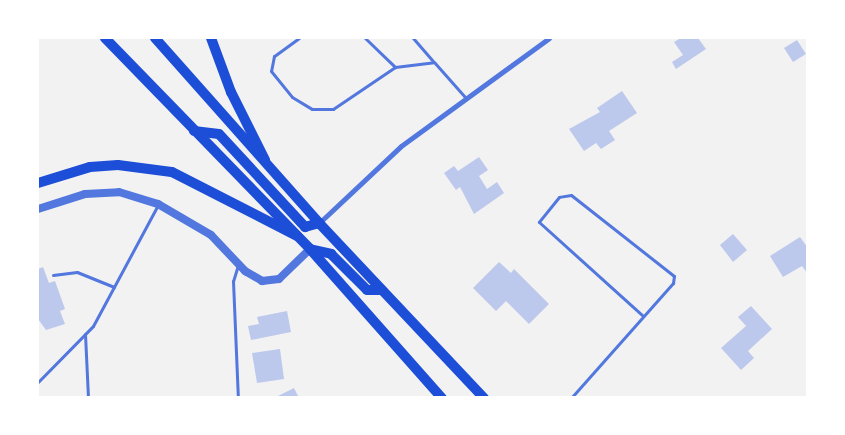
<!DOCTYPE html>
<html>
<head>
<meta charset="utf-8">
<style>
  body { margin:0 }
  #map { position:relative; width:845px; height:435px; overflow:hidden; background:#f2f2f2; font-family:"Fira Sans Condensed",sans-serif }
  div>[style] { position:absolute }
  .building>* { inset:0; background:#bdc9ec }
  .service>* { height:3px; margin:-1.5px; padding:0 1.5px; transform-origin:1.5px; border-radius:1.5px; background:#5277de }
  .minor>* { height:5px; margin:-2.5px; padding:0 2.5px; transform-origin:2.5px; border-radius:2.5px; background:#5277de }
  .tertiary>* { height:8px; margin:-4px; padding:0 4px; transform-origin:4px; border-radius:4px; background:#5277de }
  .primary>* { height:10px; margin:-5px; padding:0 5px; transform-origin:5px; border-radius:5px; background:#1d4ed8 }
  .trunk>* { height:10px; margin:-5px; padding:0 5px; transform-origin:5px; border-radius:5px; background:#1d4ed8 }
  span { translate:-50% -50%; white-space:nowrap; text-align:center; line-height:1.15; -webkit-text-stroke:4px #fff; paint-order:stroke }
  .frame { position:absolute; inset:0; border:39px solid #fff; pointer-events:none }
</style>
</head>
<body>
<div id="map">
  <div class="building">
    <i style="clip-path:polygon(681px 38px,698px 38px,706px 49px,676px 69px,672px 62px,683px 55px,674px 42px)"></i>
    <i style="clip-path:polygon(797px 40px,806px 54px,793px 62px,784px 48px)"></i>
    <i style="clip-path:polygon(622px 91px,637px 113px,609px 131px,615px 140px,601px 149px,596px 143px,584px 151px,569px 129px,600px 112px,597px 108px)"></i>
    <i style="clip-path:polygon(479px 157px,488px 170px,479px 176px,487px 189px,497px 182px,504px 193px,474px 214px,460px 187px,456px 190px,444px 173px,454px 166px,458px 171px)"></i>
    <i style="clip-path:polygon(733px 234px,747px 250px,733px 262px,720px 245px)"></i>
    <i style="clip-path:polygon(800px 237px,808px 248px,808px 274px,802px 266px,783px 277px,770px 256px)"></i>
    <i style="clip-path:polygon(499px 262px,511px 273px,514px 269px,549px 304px,529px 324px,506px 301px,496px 311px,473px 288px)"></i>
    <i style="clip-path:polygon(43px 267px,49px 283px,55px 281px,65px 309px,60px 311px,65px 324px,46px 330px,38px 319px,38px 269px)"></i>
    <i style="clip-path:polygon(751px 306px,772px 329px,748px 351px,754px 358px,741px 370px,721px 348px,746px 326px,738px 317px)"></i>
    <i style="clip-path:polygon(287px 311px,291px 332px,251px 340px,248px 326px,259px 324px,257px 317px)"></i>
    <i style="clip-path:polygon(280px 349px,284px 379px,257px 383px,252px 353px)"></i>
    <i style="clip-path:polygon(294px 388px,299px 398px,274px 398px)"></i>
  </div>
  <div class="service">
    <i style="left:299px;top:38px;width:31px;rotate:144deg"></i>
    <i style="left:274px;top:56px;width:15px;rotate:101deg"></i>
    <i style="left:271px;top:71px;width:33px;rotate:51deg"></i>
    <i style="left:292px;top:97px;width:23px;rotate:31deg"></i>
    <i style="left:312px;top:109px;width:21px"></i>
    <i style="left:333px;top:109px;width:75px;rotate:-34.1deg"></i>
    <i style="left:395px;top:67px;width:39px;rotate:-7deg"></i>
    <i style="left:434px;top:62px;width:48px;rotate:48.4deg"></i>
    <i style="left:365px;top:38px;width:42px;rotate:44deg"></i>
    <i style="left:413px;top:38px;width:30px;rotate:49deg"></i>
    <i style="left:238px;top:265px;width:17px;rotate:107deg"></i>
    <i style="left:233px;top:281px;width:117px;rotate:87.6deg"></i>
    <i style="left:53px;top:275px;width:24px;rotate:-7deg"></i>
    <i style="left:77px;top:272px;width:40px;rotate:22deg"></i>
    <i style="left:85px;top:334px;width:64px;rotate:87.3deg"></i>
    <i style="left:38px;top:382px;width:78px;rotate:-45.5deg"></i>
    <i style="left:93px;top:326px;width:137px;rotate:-61.8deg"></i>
    <i style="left:571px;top:398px;width:154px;rotate:-48.4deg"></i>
    <i style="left:673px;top:283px;width:7px;rotate:-82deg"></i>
    <i style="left:674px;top:276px;width:131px;rotate:-141.8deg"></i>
    <i style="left:571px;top:195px;width:12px;rotate:171deg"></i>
    <i style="left:559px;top:197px;width:32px;rotate:129deg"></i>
    <i style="left:539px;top:222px;width:139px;rotate:42.1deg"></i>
  </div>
  <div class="minor">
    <i style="left:319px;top:223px;width:112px;rotate:-43.2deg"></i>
    <i style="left:401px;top:146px;width:183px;rotate:-36.1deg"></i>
  </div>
  <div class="tertiary">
    <i style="left:38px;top:209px;width:49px;rotate:-17.7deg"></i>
    <i style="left:85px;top:194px;width:34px;rotate:-3deg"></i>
    <i style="left:119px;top:192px;width:41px;rotate:17.1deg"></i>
    <i style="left:158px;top:204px;width:61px;rotate:30.3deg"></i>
    <i style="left:211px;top:235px;width:50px;rotate:46.6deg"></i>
    <i style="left:245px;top:271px;width:20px;rotate:30deg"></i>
    <i style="left:262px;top:281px;width:17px;rotate:-7deg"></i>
    <i style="left:279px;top:279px;width:43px;rotate:-44.1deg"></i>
  </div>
  <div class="primary">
    <i style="left:105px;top:38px;width:294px;rotate:45.8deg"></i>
    <i style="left:310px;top:249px;width:199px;rotate:48.5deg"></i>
    <i style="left:155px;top:38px;width:247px;rotate:48.4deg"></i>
    <i style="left:319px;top:223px;width:241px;rotate:46.7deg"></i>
    <i style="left:194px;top:131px;width:25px;rotate:7deg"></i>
    <i style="left:219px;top:134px;width:127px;rotate:47.2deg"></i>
    <i style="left:305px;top:227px;width:15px;rotate:-16deg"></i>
    <i style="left:310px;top:249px;width:22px;rotate:13deg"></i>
    <i style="left:331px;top:254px;width:51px;rotate:45deg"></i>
    <i style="left:367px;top:290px;width:14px"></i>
  </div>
  <div class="trunk">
    <i style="left:211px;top:38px;width:58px;rotate:69.7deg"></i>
    <i style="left:231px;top:92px;width:76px;rotate:63.4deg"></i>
    <i style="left:38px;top:183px;width:54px;rotate:-17.1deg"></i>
    <i style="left:90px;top:167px;width:28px;rotate:-4deg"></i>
    <i style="left:118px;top:165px;width:54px;rotate:7.4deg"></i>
    <i style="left:172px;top:172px;width:140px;rotate:27.1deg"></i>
  </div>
  <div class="frame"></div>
</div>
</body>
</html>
